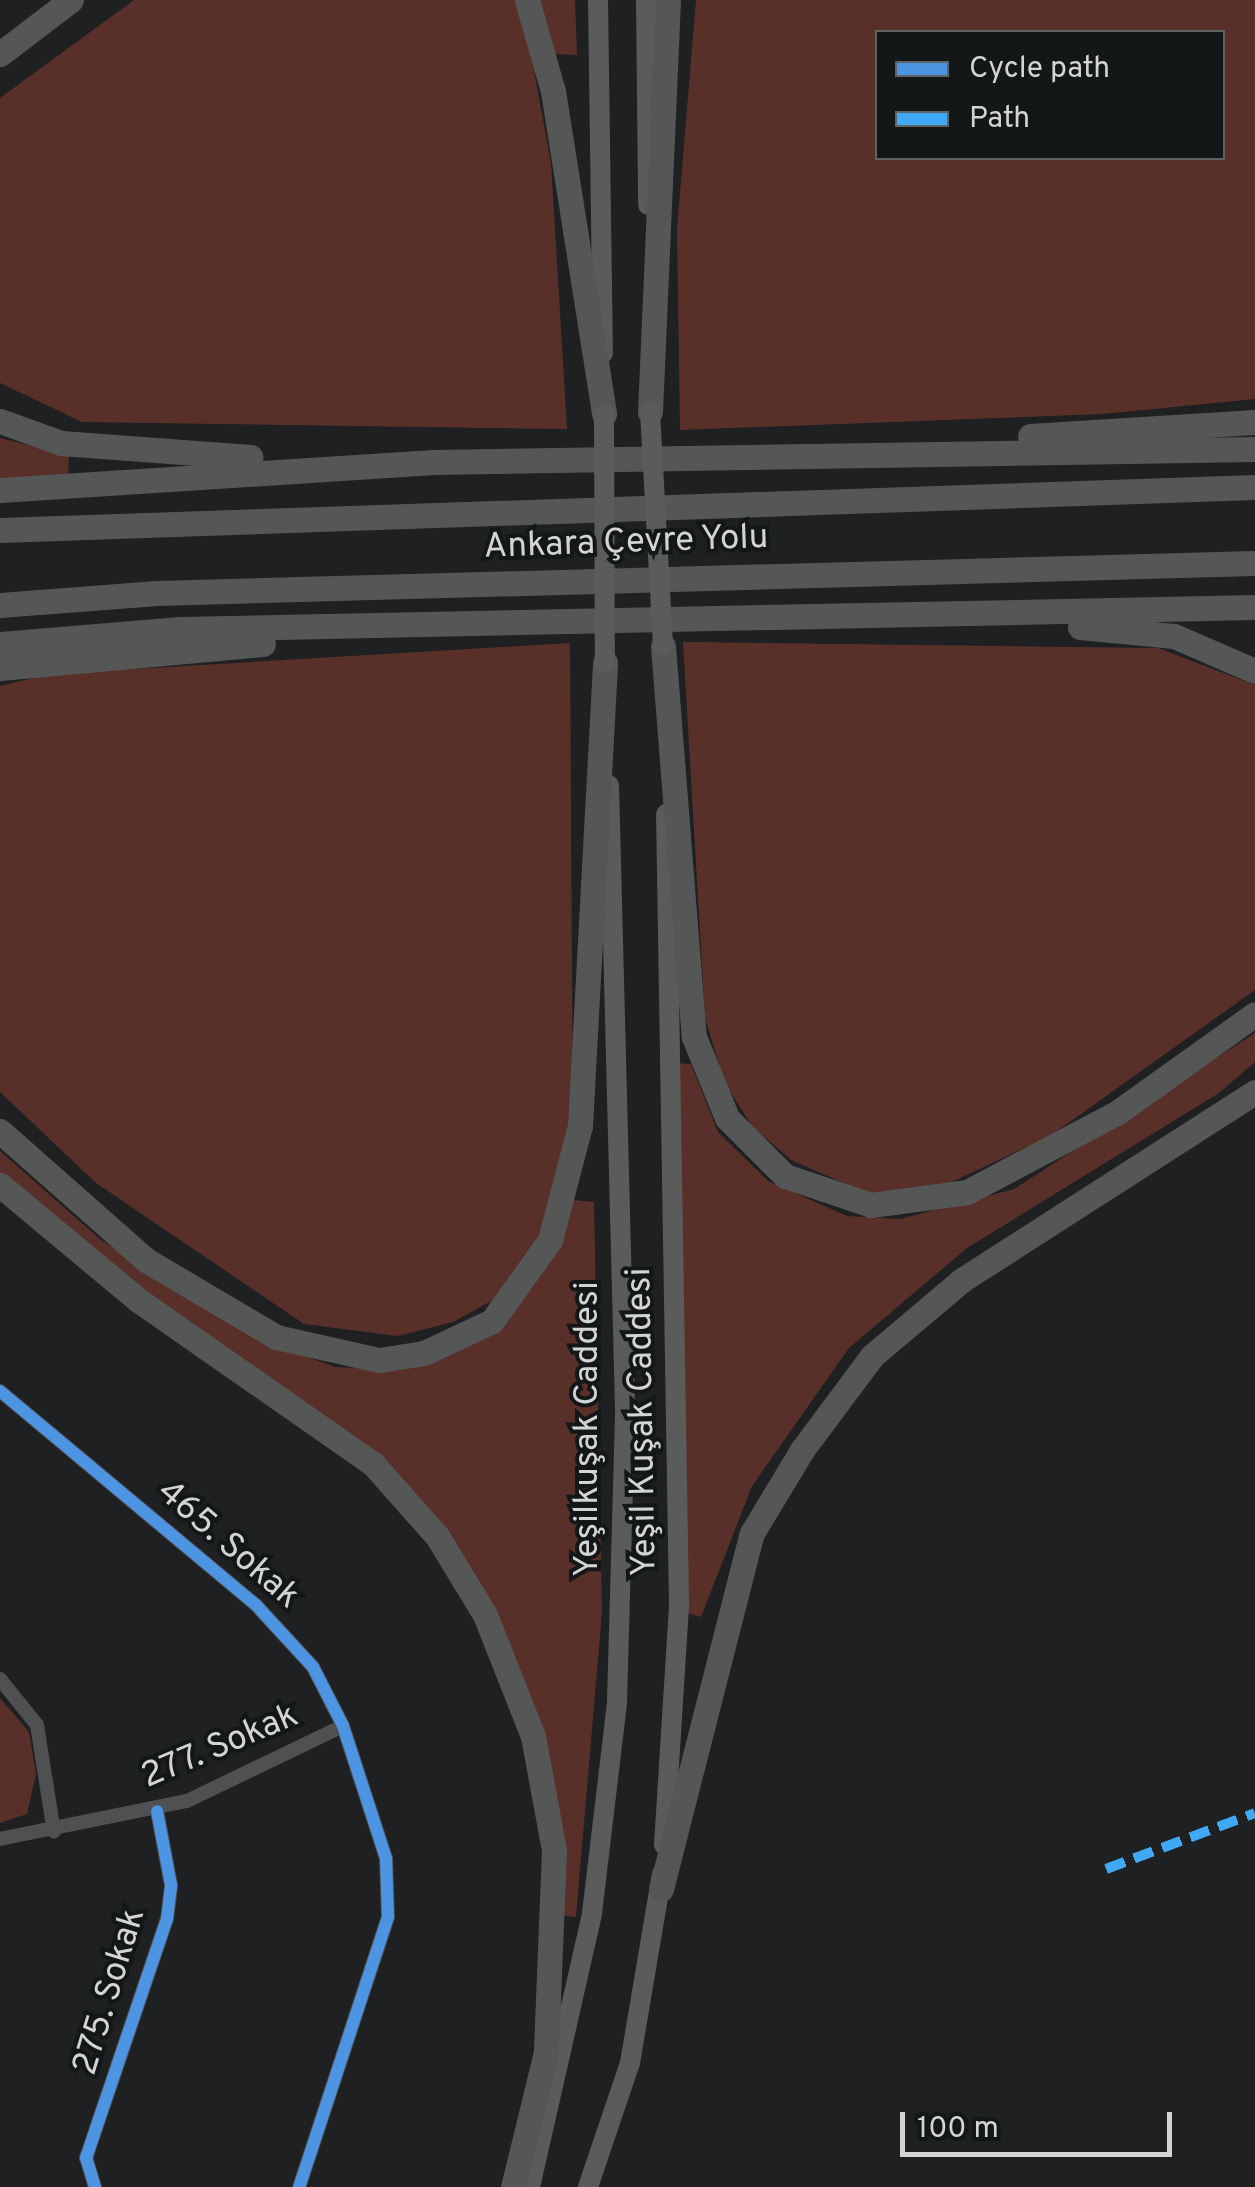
<!DOCTYPE html>
<html>
<head>
<meta charset="utf-8">
<style>
  body { margin:0 }
  #map { position:relative; width:1255px; height:2187px; overflow:hidden; background:#1e2021; font-family:Overpass,sans-serif }
  div>[style] { position:absolute }
  .green>* { inset:0; background:#593029 }
  .minor>* { height:14px; margin:-7px; padding:0 7px; transform-origin:7px; border-radius:7px; background:#4f5051 }
  .secondary>* { height:20px; margin:-10px; padding:0 10px; transform-origin:10px; border-radius:10px; background:#5a5c5c }
  .motorway>* { height:25px; margin:-12.5px; padding:0 12.5px; transform-origin:12.5px; border-radius:12.5px; background:#555757 }
  .secondary-bridge>* { height:20px; margin:-10px; padding:0 10px; transform-origin:10px; border-radius:10px; background:#5a5c5c }
  .quiet>* { height:10px; margin-top:-5px; transform-origin:0; background:repeating-linear-gradient(90deg,#3fa9f5 0 20px,transparent 0 30px) }
  .cycleway>* { height:12px; margin:-6px; padding:0 6px; transform-origin:6px; border-radius:6px; background:#4d94e3 }
  span { translate:-50% -50%; white-space:nowrap; text-align:center; line-height:1.15; -webkit-text-stroke:8px #131718; paint-order:stroke }
  .street-label { font-size:35px; color:#d2d4d5 }
  .legend { position:absolute; left:875px; top:30px; width:350px; height:130px; box-sizing:border-box; background:#131718; border:2px solid #5f6364; margin:0; padding:12px 18px; list-style:none; font-size:30px; color:#d2d4d5 }
  .legend li { display:flex; align-items:center; gap:20px; height:50px }
  .legend b { width:50px; border:2px solid #5f6364 }
  .scale { position:absolute; left:900px; top:2112px; width:272px; height:45px; box-sizing:border-box; border:5px solid #d2d4d5; border-top:0; padding-left:12px; font-size:30px; line-height:35px; white-space:nowrap; color:#d2d4d5; -webkit-text-stroke:8px #131718; paint-order:stroke }
</style>
</head>
<body>
<div id="map">
  <div class="green">
    <i style="clip-path:polygon(134px 0,521px 0,551px 163px,567px 429px,82px 422px,0 383px,0 98px)"></i>
    <i style="clip-path:polygon(539px 0,575px 0,577px 55px,555px 54px)"></i>
    <i style="clip-path:polygon(evenodd,696px 0,1255px 0,1255px 399px,1103px 414px,680px 430px,677px 229px,696px 0,878px 32px,1222px 32px,1222px 158px,878px 158px,878px 32px)"></i>
    <i style="clip-path:polygon(0 438px,69px 455px,68px 476px,0 484px)"></i>
    <i style="clip-path:polygon(683px 642px,1158px 648px,1255px 685px,1255px 990px,1050px 1136px,924px 1195px,871px 1195px,791px 1160px,752px 1126px,724px 1082px,705px 1017px)"></i>
    <i style="clip-path:polygon(570px 643px,573px 1136px,556px 1212px,497px 1298px,453px 1322px,398px 1336px,304px 1324px,96px 1183px,0 1092px,0 686px,50px 674px)"></i>
    <i style="clip-path:polygon(1255px 1033px,1255px 1062px,1219px 1093px,967px 1248px,849px 1348px,752px 1486px,701px 1617px,682px 1612px,674px 1063px,691px 1064px,718px 1132px,768px 1181px,847px 1216px,900px 1219px,1014px 1189px)"></i>
    <i style="clip-path:polygon(0 1151px,101px 1240px,191px 1298px,278px 1347px,336px 1367px,378px 1369px,498px 1327px,573px 1200px,594px 1202px,602px 1612px,576px 1917px,561px 1915px,550px 1756px,527px 1690px,432px 1512px,0 1181px)"></i>
    <i style="clip-path:polygon(0 1698px,29px 1732px,36px 1774px,27px 1814px,0 1823px)"></i>
  </div>
  <div class="minor">
    <i style="left:0;top:1391px;width:334px;rotate:39.9deg"></i>
    <i style="left:256px;top:1605px;width:84px;rotate:47.4deg"></i>
    <i style="left:313px;top:1667px;width:66px;rotate:63deg"></i>
    <i style="left:343px;top:1726px;width:139px;rotate:72deg"></i>
    <i style="left:386px;top:1858px;width:59px;rotate:88.1deg"></i>
    <i style="left:388px;top:1917px;width:284px;rotate:108.2deg"></i>
    <i style="left:0;top:1679px;width:59px;rotate:51.2deg"></i>
    <i style="left:37px;top:1725px;width:108px;rotate:81deg"></i>
    <i style="left:0;top:1839px;width:191px;rotate:-11.5deg"></i>
    <i style="left:187px;top:1801px;width:173px;rotate:-25.7deg"></i>
    <i style="left:95px;top:2187px;width:30px;rotate:-107deg"></i>
    <i style="left:86px;top:2158px;width:252px;rotate:-71.3deg"></i>
    <i style="left:167px;top:1919px;width:34px;rotate:-83deg"></i>
    <i style="left:171px;top:1885px;width:75px;rotate:-100.7deg"></i>
  </div>
  <div class="secondary">
    <i style="left:598px;top:0;width:353px;rotate:89.2deg"></i>
    <i style="left:646px;top:0;width:205px;rotate:89.4deg"></i>
    <i style="left:664px;top:1845px;width:241px;rotate:-86.4deg"></i>
    <i style="left:679px;top:1604px;width:790px;rotate:-90.94deg"></i>
    <i style="left:530px;top:2187px;width:281px;rotate:-77.2deg"></i>
    <i style="left:592px;top:1913px;width:212px;rotate:-83.2deg"></i>
    <i style="left:617px;top:1702px;width:294px;rotate:-88.4deg"></i>
    <i style="left:625px;top:1408px;width:623px;rotate:-91.47deg"></i>
    <i style="left:588px;top:2187px;width:131px;rotate:-71.3deg"></i>
    <i style="left:630px;top:2063px;width:192px;rotate:-80.4deg"></i>
  </div>
  <div class="motorway">
    <i style="left:527px;top:0;width:95px;rotate:74.1deg"></i>
    <i style="left:553px;top:91px;width:327px;rotate:81deg"></i>
    <i style="left:0;top:54px;width:89px;rotate:-37.3deg"></i>
    <i style="left:650px;top:412px;width:412px;rotate:-87.5deg"></i>
    <i style="left:0;top:421px;width:65px;rotate:19.8deg"></i>
    <i style="left:61px;top:443px;width:190px;rotate:4.2deg"></i>
    <i style="left:1030px;top:436px;width:225px;rotate:-3.6deg"></i>
    <i style="left:0;top:490px;width:435px;rotate:-3.7deg"></i>
    <i style="left:434px;top:462px;width:821px;rotate:-0.91deg"></i>
    <i style="left:0;top:530px;width:1256px;rotate:-1.96deg"></i>
    <i style="left:0;top:605px;width:157px;rotate:-4.4deg"></i>
    <i style="left:157px;top:593px;width:1098px;rotate:-1.57deg"></i>
    <i style="left:1080px;top:627px;width:94px;rotate:5.5deg"></i>
    <i style="left:1174px;top:636px;width:88px;rotate:23.4deg"></i>
    <i style="left:0;top:644px;width:181px;rotate:-4.8deg"></i>
    <i style="left:180px;top:629px;width:1075px;rotate:-1.17deg"></i>
    <i style="left:663px;top:646px;width:392px;rotate:85.5deg"></i>
    <i style="left:694px;top:1037px;width:87px;rotate:67.8deg"></i>
    <i style="left:727px;top:1118px;width:82px;rotate:45deg"></i>
    <i style="left:785px;top:1176px;width:91px;rotate:18.6deg"></i>
    <i style="left:871px;top:1205px;width:97px;rotate:-7.7deg"></i>
    <i style="left:967px;top:1192px;width:171px;rotate:-27.9deg"></i>
    <i style="left:1118px;top:1112px;width:168px;rotate:-35.6deg"></i>
    <i style="left:0;top:668px;width:264px;rotate:-5.2deg"></i>
    <i style="left:0;top:1131px;width:195px;rotate:41.5deg"></i>
    <i style="left:146px;top:1260px;width:151px;rotate:30.6deg"></i>
    <i style="left:276px;top:1337px;width:106px;rotate:12.6deg"></i>
    <i style="left:379px;top:1360px;width:46px;rotate:-8.8deg"></i>
    <i style="left:424px;top:1353px;width:75px;rotate:-25.2deg"></i>
    <i style="left:492px;top:1321px;width:100px;rotate:-54.4deg"></i>
    <i style="left:550px;top:1240px;width:118px;rotate:-75.3deg"></i>
    <i style="left:580px;top:1126px;width:464px;rotate:-86.9deg"></i>
    <i style="left:0;top:1185px;width:180px;rotate:39.8deg"></i>
    <i style="left:138px;top:1300px;width:287px;rotate:34.9deg"></i>
    <i style="left:373px;top:1464px;width:96px;rotate:48.4deg"></i>
    <i style="left:437px;top:1536px;width:92px;rotate:58.7deg"></i>
    <i style="left:485px;top:1615px;width:130px;rotate:68.4deg"></i>
    <i style="left:533px;top:1736px;width:116px;rotate:79.6deg"></i>
    <i style="left:554px;top:1850px;width:202px;rotate:92.3deg"></i>
    <i style="left:546px;top:2052px;width:139px;rotate:103.7deg"></i>
    <i style="left:661px;top:1889px;width:367px;rotate:-75.7deg"></i>
    <i style="left:752px;top:1533px;width:97px;rotate:-58.9deg"></i>
    <i style="left:802px;top:1450px;width:117px;rotate:-53.3deg"></i>
    <i style="left:872px;top:1356px;width:118px;rotate:-40.2deg"></i>
    <i style="left:962px;top:1280px;width:348px;rotate:-32.7deg"></i>
  </div>
  <div class="secondary-bridge">
    <i style="left:650px;top:412px;width:234px;rotate:86.8deg"></i>
    <i style="left:604px;top:414px;width:249px;rotate:89.8deg"></i>
  </div>
  <div class="quiet">
    <i style="left:1106px;top:1869px;width:159px;rotate:-20.6deg"></i>
  </div>
  <div class="cycleway">
    <i style="left:0;top:1391px;width:334px;rotate:39.9deg"></i>
    <i style="left:256px;top:1605px;width:84px;rotate:47.4deg"></i>
    <i style="left:313px;top:1667px;width:66px;rotate:63deg"></i>
    <i style="left:343px;top:1726px;width:139px;rotate:72deg"></i>
    <i style="left:386px;top:1858px;width:59px;rotate:88.1deg"></i>
    <i style="left:388px;top:1917px;width:284px;rotate:108.2deg"></i>
    <i style="left:95px;top:2187px;width:30px;rotate:-107deg"></i>
    <i style="left:86px;top:2158px;width:252px;rotate:-71.3deg"></i>
    <i style="left:167px;top:1919px;width:34px;rotate:-83deg"></i>
    <i style="left:171px;top:1885px;width:75px;rotate:-100.7deg"></i>
  </div>
  <div class="street-label">
    <span style="left:626px;top:543px;rotate:-2deg">Ankara Çevre Yolu</span>
    <span style="left:643px;top:1422px;rotate:-91deg">Yeşil Kuşak Caddesi</span>
    <span style="left:588px;top:1429px;rotate:-90deg">Yeşilkuşak Caddesi</span>
    <span style="left:228px;top:1545px;rotate:41deg">465. Sokak</span>
    <span style="left:220px;top:1747px;rotate:-23deg">277. Sokak</span>
    <span style="left:110px;top:1992px;rotate:-73deg">275. Sokak</span>
  </div>
  <ul class="legend">
  <li><b style="height:12px;background:#4d94e3"></b>Cycle path</li>
  <li><b style="height:12px;background:#3fa9f5"></b>Path</li>
  </ul>
  <div class="scale">100 m</div>
</div>
</body>
</html>
